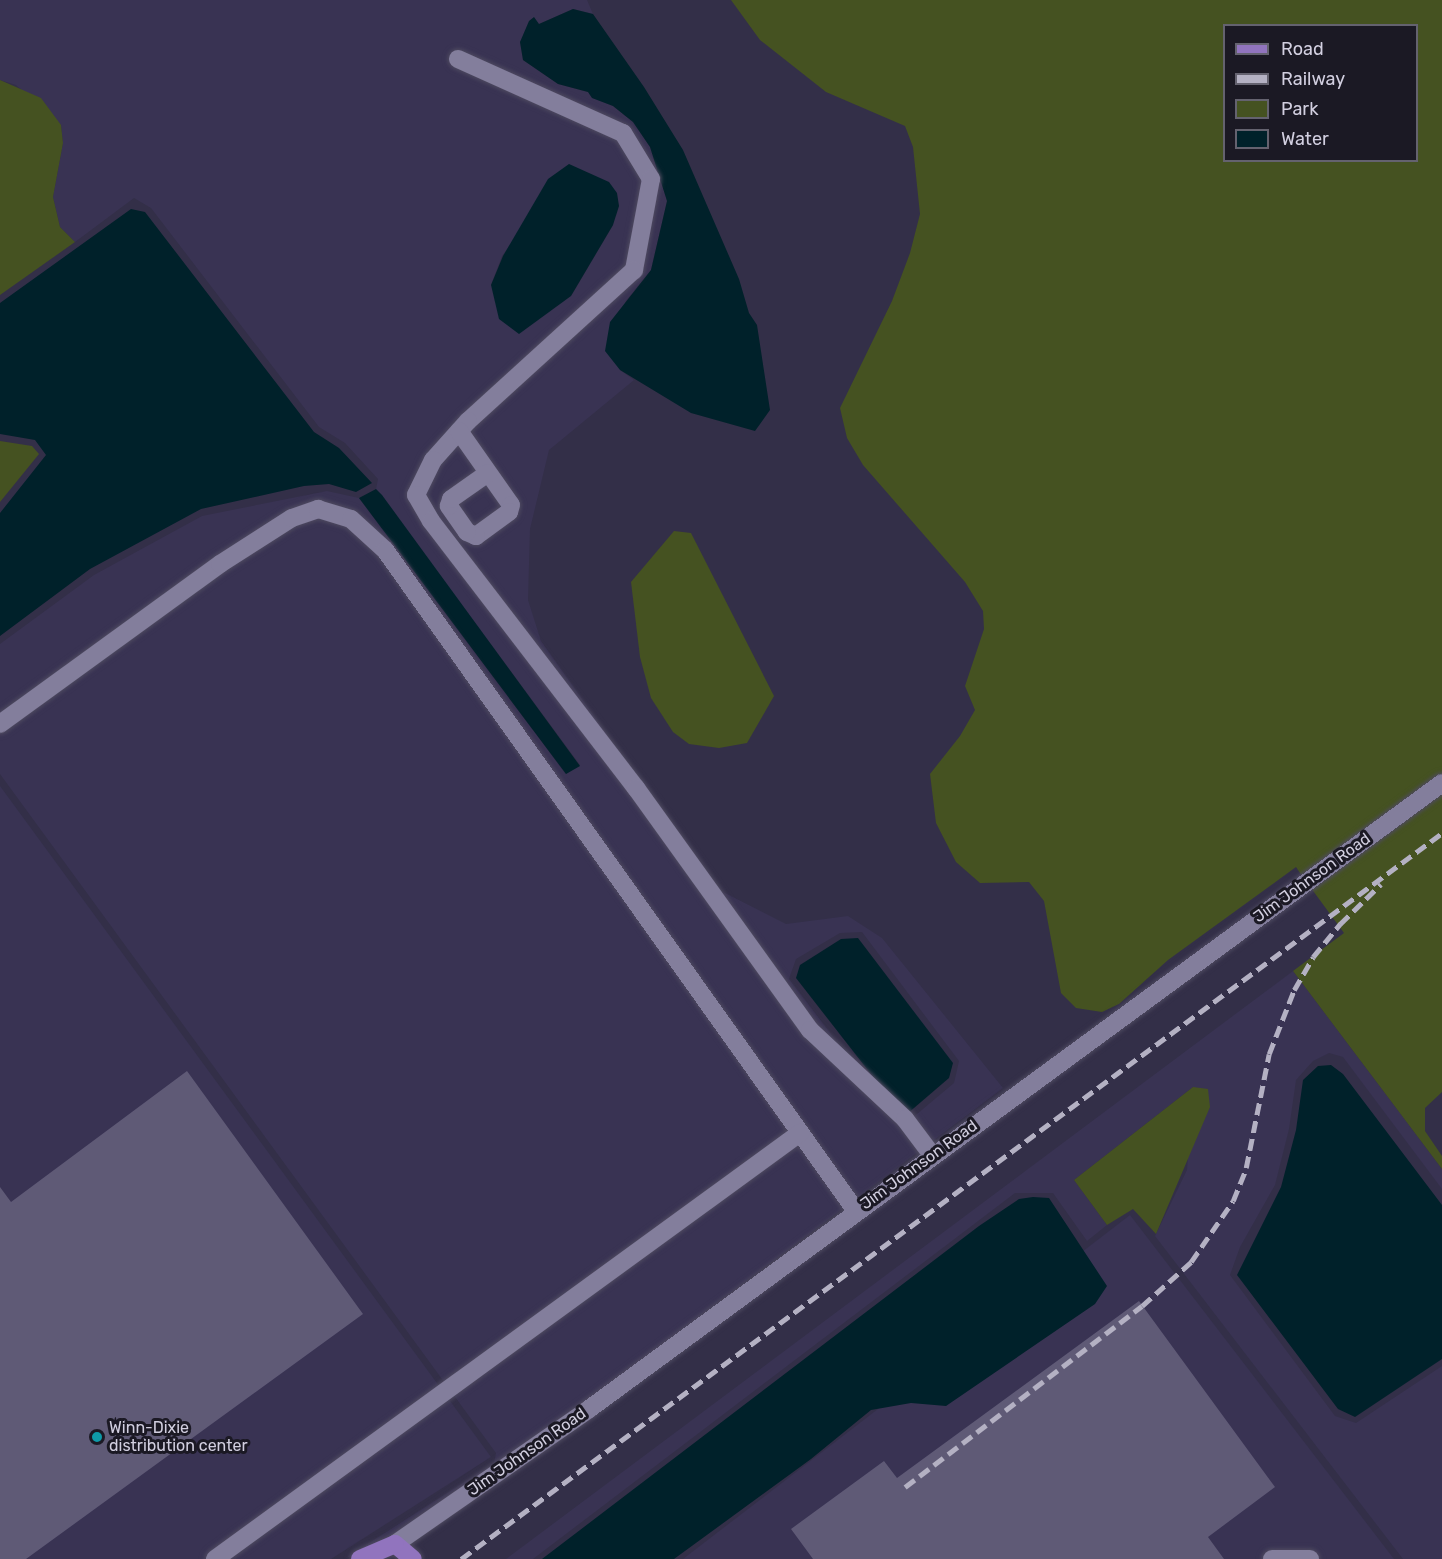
<!DOCTYPE html>
<html>
<head>
<meta charset="utf-8">
<style>
  body { margin:0 }
  #map { position:relative; width:1442px; height:1559px; overflow:hidden; background:#332f48; font-family:Rubik,sans-serif }
  div>[style] { position:absolute }
  .built>* { inset:0; background:#393353 }
  .green>* { inset:0; background:#455221 }
  .water>* { inset:0; background:#00212a }
  .building>* { inset:0; background:#5f5a76 }
  .roads { filter:drop-shadow(0 0 2px #4e4a60) drop-shadow(0 0 2px #4e4a60) }
  .minor>* { height:18px; margin:-9px; padding:0 9px; transform-origin:9px; border-radius:9px; background:#837e9c }
  .major>* { height:18px; margin:-9px; padding:0 9px; transform-origin:9px; border-radius:9px; background:#9174be }
  .rail>* { height:4.5px; margin-top:-2.25px; transform-origin:0; background:repeating-linear-gradient(90deg,#b4b1c3 0 12px,transparent 0 18px) }
  .dots>* { width:16px; height:16px; translate:-50% -50%; box-sizing:border-box; border:3px solid #1b1924; border-radius:50% }
  span { translate:-50% -50%; white-space:nowrap; text-align:center; line-height:1.15; -webkit-text-stroke:6px #1b1924; paint-order:stroke }
  .street-label { font-size:16px; color:#d2cfe0 }
  .poi-label { font-size:16px; color:#d2cfe0 }
  .left { translate:0 -50%; text-align:left }
  .legend { position:absolute; left:1223px; top:24px; width:195px; height:138px; box-sizing:border-box; background:#1b1924; border:2px solid #64626f; margin:0; padding:8px 10px; list-style:none; font-size:18px; color:#d2cfe0 }
  .legend li { display:flex; align-items:center; gap:12px; height:30px }
  .legend b { width:30px; border:2px solid #64626f }
</style>
</head>
<body>
<div id="map">
  <div class="built">
    <i style="clip-path:polygon(evenodd,0 0,587px 0,593px 14px,573px 9px,539px 24px,520px 42px,523px 60px,558px 84px,588px 92px,593px 98px,613px 106px,633px 122px,650px 147px,667px 201px,651px 270px,625px 302px,620px 370px,634px 380px,549px 450px,530px 529px,528px 600px,541px 641px,681px 839px,723px 892px,786px 924px,848px 916px,882px 938px,1003px 1088px,584px 1403px,391px 1538px,344px 1559px,494px 1463px,496px 1453px,0 774px,0 644px,94px 575px,202px 516px,327px 491px,359px 498px,566px 774px,580px 765px,376px 489px,378px 479px,345px 443px,319px 427px,151px 208px,134px 198px,75px 242px,60px 227px,53px 197px,63px 143px,61px 125px,16px 85px,0 80px,0 0,613px 225px,571px 296px,491px 285px,502px 256px,521px 230px,613px 225px,0 0,862px 932px,959px 1061px,954px 1083px,911px 1119px,889px 1110px,789px 979px,796px 959px,840px 933px,862px 932px)"></i>
    <i style="clip-path:polygon(0 786px,491px 1457px,331px 1559px,0 1559px)"></i>
    <i style="clip-path:polygon(1293px 971px,1442px 1169px,1442px 1189px,1343px 1057px,1329px 1053px,1313px 1061px,1296px 1080px,1289px 1129px,1275px 1185px,1240px 1247px,1230px 1275px,1335px 1416px,1356px 1423px,1442px 1366px,1442px 1559px,1403px 1559px,1155px 1236px,1187px 1170px,1193px 1087px,1074px 1180px,1107px 1225px,1087px 1241px,1053px 1193px,1015px 1193px,533px 1559px,506px 1559px)"></i>
    <i style="clip-path:polygon(1130px 1215px,1394px 1559px,683px 1559px)"></i>
  </div>
  <div class="green">
    <i style="clip-path:polygon(evenodd,731px 0,1442px 0,1442px 774px,1302px 876px,1296px 867px,1168px 960px,1119px 1004px,1102px 1012px,1076px 1008px,1061px 993px,1044px 901px,1029px 882px,980px 883px,956px 862px,936px 823px,930px 774px,960px 736px,975px 710px,965px 686px,984px 629px,983px 611px,965px 582px,863px 465px,847px 438px,840px 408px,892px 301px,910px 253px,920px 214px,913px 147px,905px 126px,826px 92px,760px 40px,731px 0,1224px 26px,1416px 26px,1416px 160px,1224px 160px,1224px 26px)"></i>
    <i style="clip-path:polygon(0 80px,41px 98px,61px 125px,63px 143px,53px 197px,60px 227px,75px 242px,0 295px)"></i>
    <i style="clip-path:polygon(0 441px,32px 446px,39px 454px,0 502px)"></i>
    <i style="clip-path:polygon(674px 531px,691px 533px,774px 696px,747px 743px,719px 748px,689px 744px,673px 732px,651px 698px,640px 657px,631px 582px)"></i>
    <i style="clip-path:polygon(1442px 793px,1442px 1092px,1425px 1108px,1425px 1131px,1442px 1156px,1442px 1169px,1293px 971px,1344px 933px,1311px 888px)"></i>
    <i style="clip-path:polygon(1193px 1087px,1208px 1089px,1210px 1107px,1156px 1234px,1133px 1209px,1107px 1225px,1074px 1180px)"></i>
  </div>
  <div class="water">
    <i style="clip-path:polygon(573px 9px,593px 14px,644px 87px,683px 150px,739px 279px,749px 313px,757px 325px,770px 410px,755px 431px,691px 413px,620px 370px,605px 351px,610px 322px,651px 270px,667px 201px,650px 147px,633px 122px,613px 106px,592px 98px,588px 92px,558px 84px,523px 60px,520px 42px,529px 21px,534px 17px,539px 24px)"></i>
    <i style="clip-path:polygon(569px 164px,609px 182px,617px 193px,619px 206px,613px 225px,571px 296px,519px 334px,499px 319px,491px 285px,503px 256px,548px 179px)"></i>
    <i style="clip-path:polygon(131px 209px,145px 212px,314px 432px,339px 448px,372px 483px,356px 492px,329px 484px,304px 486px,201px 509px,90px 569px,0 636px,0 513px,46px 455px,35px 440px,0 434px,0 303px)"></i>
    <i style="clip-path:polygon(376px 489px,382px 495px,580px 766px,566px 774px,359px 498px)"></i>
    <i style="clip-path:polygon(858px 938px,953px 1063px,949px 1078px,907px 1114px,895px 1105px,796px 978px,800px 965px,841px 939px)"></i>
    <i style="clip-path:polygon(1331px 1065px,1343px 1074px,1442px 1205px,1442px 1359px,1355px 1417px,1338px 1409px,1237px 1275px,1281px 1187px,1296px 1130px,1303px 1080px,1318px 1066px)"></i>
    <i style="clip-path:polygon(1033px 1197px,1049px 1198px,1107px 1286px,1095px 1304px,946px 1406px,911px 1403px,871px 1410px,811px 1459px,674px 1559px,542px 1559px,979px 1226px,1019px 1199px)"></i>
  </div>
  <div class="building">
    <i style="clip-path:polygon(187px 1071px,363px 1314px,26px 1559px,0 1559px,0 1187px,11px 1202px)"></i>
    <i style="clip-path:polygon(1139px 1301px,1275px 1487px,1208px 1537px,1224px 1559px,813px 1559px,791px 1529px,884px 1461px,897px 1478px)"></i>
  </div>
  <div class="roads">
    <div class="minor">
      <i style="left:458px;top:59px;width:181px;rotate:24.2deg"></i>
      <i style="left:623px;top:133px;width:54px;rotate:58.7deg"></i>
      <i style="left:651px;top:179px;width:93px;rotate:100.6deg"></i>
      <i style="left:634px;top:270px;width:224px;rotate:137.7deg"></i>
      <i style="left:468px;top:421px;width:52px;rotate:131.9deg"></i>
      <i style="left:433px;top:460px;width:39px;rotate:116deg"></i>
      <i style="left:416px;top:495px;width:30px;rotate:60deg"></i>
      <i style="left:431px;top:521px;width:337px;rotate:52.5deg"></i>
      <i style="left:636px;top:788px;width:298px;rotate:54.3deg"></i>
      <i style="left:810px;top:1030px;width:130px;rotate:43.1deg"></i>
      <i style="left:905px;top:1119px;width:45px;rotate:53.1deg"></i>
      <i style="left:459px;top:431px;width:90px;rotate:54.9deg"></i>
      <i style="left:511px;top:505px;width:7px;rotate:106deg"></i>
      <i style="left:509px;top:512px;width:41px;rotate:144deg"></i>
      <i style="left:476px;top:536px;width:10px;rotate:-156deg"></i>
      <i style="left:467px;top:532px;width:32px;rotate:-125deg"></i>
      <i style="left:449px;top:506px;width:7px;rotate:-74deg"></i>
      <i style="left:451px;top:499px;width:45px;rotate:-35.1deg"></i>
      <i style="left:0;top:724px;width:272px;rotate:-36deg"></i>
      <i style="left:220px;top:564px;width:85px;rotate:-32.6deg"></i>
      <i style="left:292px;top:518px;width:28px;rotate:-19deg"></i>
      <i style="left:318px;top:509px;width:34px;rotate:17deg"></i>
      <i style="left:351px;top:519px;width:46px;rotate:42.4deg"></i>
      <i style="left:385px;top:550px;width:812px;rotate:54.53deg"></i>
      <i style="left:395px;top:1544px;width:236px;rotate:-34.8deg"></i>
      <i style="left:589px;top:1409px;width:1058px;rotate:-36.27deg"></i>
      <i style="left:215px;top:1559px;width:724px;rotate:-36.06deg"></i>
      <i style="left:1272px;top:1559px;width:38px"></i>
    </div>
    <div class="major">
      <i style="left:395px;top:1544px;width:23px;rotate:40deg"></i>
      <i style="left:360px;top:1559px;width:38px;rotate:-23deg"></i>
    </div>
  </div>
  <div class="rail">
    <i style="left:905px;top:1487px;width:298px;rotate:-37.4deg"></i>
    <i style="left:1142px;top:1306px;width:66px;rotate:-41.9deg"></i>
    <i style="left:1191px;top:1262px;width:74px;rotate:-55.5deg"></i>
    <i style="left:1233px;top:1201px;width:35px;rotate:-68deg"></i>
    <i style="left:1246px;top:1168px;width:116px;rotate:-78.6deg"></i>
    <i style="left:1269px;top:1054px;width:69px;rotate:-68.7deg"></i>
    <i style="left:1294px;top:990px;width:38px;rotate:-60deg"></i>
    <i style="left:1313px;top:957px;width:43px;rotate:-50.7deg"></i>
    <i style="left:1340px;top:924px;width:57px;rotate:-44.3deg"></i>
    <i style="left:461px;top:1559px;width:1220px;rotate:-36.5deg"></i>
  </div>
  <div class="dots">
    <i style="left:97px;top:1437px;background:#0f9aa8"></i>
  </div>
  <div class="street-label">
    <span style="left:1312px;top:878px;rotate:-36deg">Jim Johnson Road</span>
    <span style="left:919px;top:1165px;rotate:-36deg">Jim Johnson Road</span>
    <span style="left:527px;top:1452px;rotate:-35deg">Jim Johnson Road</span>
  </div>
  <div class="poi-label">
    <span class="left" style="left:109px;top:1437px">Winn-Dixie<br>distribution center</span>
  </div>
  <ul class="legend">
  <li><b style="height:8px;background:#9174be"></b>Road</li>
  <li><b style="height:8px;background:#b4b1c3"></b>Railway</li>
  <li><b style="height:16px;background:#455221"></b>Park</li>
  <li><b style="height:16px;background:#00212a"></b>Water</li>
  </ul>
</div>
</body>
</html>
